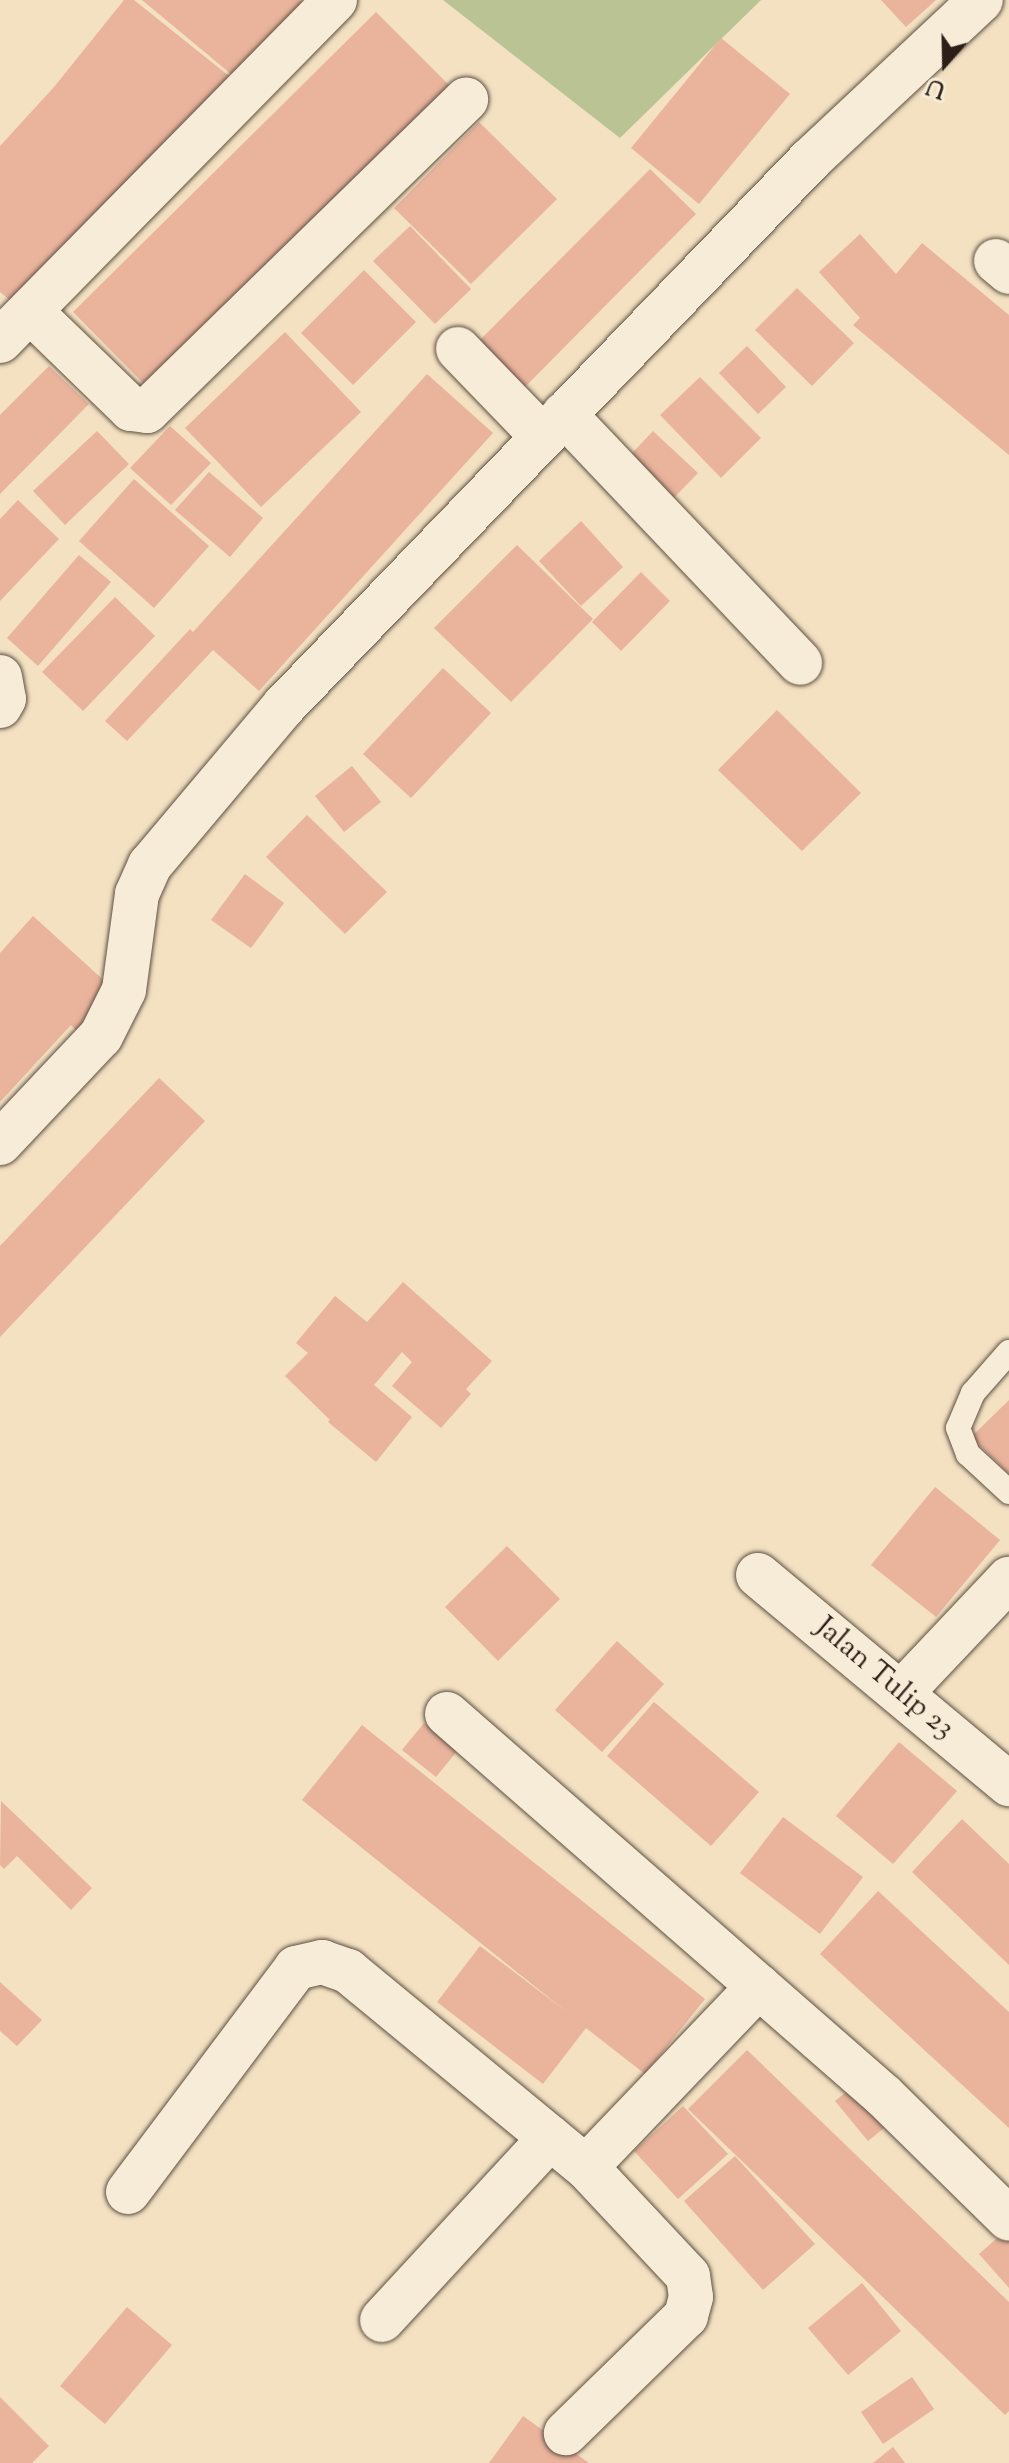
<!DOCTYPE html>
<html>
<head>
<meta charset="utf-8">
<style>
  body { margin:0 }
  #map { position:relative; width:1009px; height:2463px; overflow:hidden; background:#f3e1c2; font-family:"Sorts Mill Goudy",serif }
  div>[style] { position:absolute }
  .green>* { inset:0; background:#b9c394 }
  .building>* { inset:0; background:#e9b39c }
  .roads { filter:drop-shadow(0 0 2px #5e5042) drop-shadow(0 0 2px #5e5042) }
  .lane>* { height:24px; margin:-12px; padding:0 12px; transform-origin:12px; border-radius:12px; background:#f7ecd7 }
  .street>* { height:44px; margin:-22px; padding:0 22px; transform-origin:22px; border-radius:22px; background:#f7ecd7 }
  span { translate:-50% -50%; white-space:nowrap; text-align:center; line-height:1.15; -webkit-text-stroke:8px #f7ecd7; paint-order:stroke }
  .street-label { font-size:30px; color:#2d1f17 }
  .north { position:absolute; left:905px; top:24px; width:80px; height:80px; -webkit-text-stroke:6px #f7ecd7; paint-order:stroke; rotate:200deg; font-size:22px; font-weight:700; line-height:32px; text-align:center; color:#2d1f17 }
  .north::after { content:''; display:block; margin:auto; width:28px; height:36px; background:#2d1f17; clip-path:polygon(50% 0,100% 100%,50% 72%,0 100%) }
</style>
</head>
<body>
<div id="map">
  <div class="green">
    <i style="clip-path:polygon(443px 0,761px 0,620px 138px)"></i>
  </div>
  <div class="building">
    <i style="clip-path:polygon(124px 0,134px 0,229px 76px,154px 168px,16px 305px,0 292px,0 146px,54px 87px)"></i>
    <i style="clip-path:polygon(142px 0,300px 0,308px 6px,243px 84px)"></i>
    <i style="clip-path:polygon(881px 0,936px 0,906px 27px)"></i>
    <i style="clip-path:polygon(376px 12px,452px 88px,148px 388px,73px 312px)"></i>
    <i style="clip-path:polygon(721px 38px,790px 94px,699px 204px,631px 148px)"></i>
    <i style="clip-path:polygon(479px 122px,557px 199px,471px 284px,394px 208px)"></i>
    <i style="clip-path:polygon(650px 169px,696px 214px,522px 390px,475px 345px)"></i>
    <i style="clip-path:polygon(410px 226px,471px 289px,435px 324px,373px 261px)"></i>
    <i style="clip-path:polygon(860px 234px,896px 274px,922px 243px,1009px 315px,1009px 455px,853px 325px,860px 318px,819px 272px)"></i>
    <i style="clip-path:polygon(364px 270px,416px 322px,353px 385px,301px 333px)"></i>
    <i style="clip-path:polygon(797px 288px,854px 343px,812px 386px,755px 330px)"></i>
    <i style="clip-path:polygon(285px 332px,361px 412px,261px 507px,185px 428px)"></i>
    <i style="clip-path:polygon(747px 346px,786px 387px,758px 414px,719px 373px)"></i>
    <i style="clip-path:polygon(49px 366px,89px 404px,0 494px,0 415px)"></i>
    <i style="clip-path:polygon(427px 374px,493px 433px,259px 691px,213px 650px,127px 741px,105px 721px,190px 629px,193px 632px)"></i>
    <i style="clip-path:polygon(700px 377px,761px 438px,721px 478px,660px 415px)"></i>
    <i style="clip-path:polygon(170px 426px,211px 463px,171px 505px,130px 468px)"></i>
    <i style="clip-path:polygon(97px 431px,129px 464px,65px 525px,33px 491px)"></i>
    <i style="clip-path:polygon(653px 431px,698px 473px,664px 508px,619px 467px)"></i>
    <i style="clip-path:polygon(209px 472px,263px 518px,230px 557px,175px 510px)"></i>
    <i style="clip-path:polygon(134px 479px,209px 546px,154px 608px,79px 541px)"></i>
    <i style="clip-path:polygon(18px 500px,59px 539px,0 601px,0 519px)"></i>
    <i style="clip-path:polygon(581px 521px,623px 567px,581px 606px,539px 561px)"></i>
    <i style="clip-path:polygon(517px 545px,593px 619px,511px 702px,434px 628px)"></i>
    <i style="clip-path:polygon(79px 555px,111px 582px,38px 666px,7px 638px)"></i>
    <i style="clip-path:polygon(641px 572px,670px 601px,621px 651px,592px 622px)"></i>
    <i style="clip-path:polygon(115px 597px,155px 636px,83px 711px,42px 672px)"></i>
    <i style="clip-path:polygon(443px 668px,491px 713px,411px 798px,363px 754px)"></i>
    <i style="clip-path:polygon(777px 710px,861px 793px,802px 851px,718px 770px)"></i>
    <i style="clip-path:polygon(352px 766px,381px 802px,344px 832px,315px 796px)"></i>
    <i style="clip-path:polygon(307px 815px,387px 892px,345px 934px,266px 857px)"></i>
    <i style="clip-path:polygon(245px 874px,284px 903px,251px 948px,211px 920px)"></i>
    <i style="clip-path:polygon(33px 916px,120px 995px,82px 1036px,71px 1025px,0 1102px,0 953px)"></i>
    <i style="clip-path:polygon(159px 1078px,205px 1121px,0 1337px,0 1246px)"></i>
    <i style="clip-path:polygon(403px 1282px,492px 1361px,466px 1389px,471px 1394px,441px 1428px,392px 1386px,412px 1362px,402px 1352px,374px 1385px,412px 1417px,376px 1462px,328px 1422px,330px 1420px,285px 1376px,308px 1353px,296px 1343px,335px 1296px,367px 1322px)"></i>
    <i style="clip-path:polygon(1009px 1400px,1009px 1474px,971px 1437px)"></i>
    <i style="clip-path:polygon(935px 1487px,1000px 1540px,936px 1617px,871px 1565px)"></i>
    <i style="clip-path:polygon(507px 1546px,560px 1599px,498px 1661px,445px 1607px)"></i>
    <i style="clip-path:polygon(617px 1641px,664px 1684px,602px 1752px,555px 1710px)"></i>
    <i style="clip-path:polygon(654px 1702px,759px 1792px,711px 1846px,607px 1756px)"></i>
    <i style="clip-path:polygon(424px 1723px,458px 1750px,436px 1777px,402px 1750px)"></i>
    <i style="clip-path:polygon(362px 1725px,705px 1999px,645px 2074px,586px 2028px,543px 2084px,437px 2002px,480px 1946px,568px 2013px,302px 1800px)"></i>
    <i style="clip-path:polygon(899px 1742px,957px 1791px,893px 1864px,836px 1816px)"></i>
    <i style="clip-path:polygon(1px 1801px,92px 1888px,71px 1910px,17px 1856px,4px 1869px,0 1865px)"></i>
    <i style="clip-path:polygon(783px 1817px,863px 1877px,820px 1934px,740px 1873px)"></i>
    <i style="clip-path:polygon(962px 1819px,1009px 1864px,1009px 1965px,912px 1872px)"></i>
    <i style="clip-path:polygon(878px 1891px,1009px 2012px,1009px 2128px,820px 1954px)"></i>
    <i style="clip-path:polygon(0 1982px,42px 2020px,17px 2046px,0 2031px)"></i>
    <i style="clip-path:polygon(747px 2050px,1009px 2302px,1009px 2411px,1005px 2415px,688px 2109px)"></i>
    <i style="clip-path:polygon(856px 2084px,889px 2124px,868px 2141px,835px 2101px)"></i>
    <i style="clip-path:polygon(683px 2106px,728px 2154px,678px 2199px,634px 2151px)"></i>
    <i style="clip-path:polygon(735px 2156px,815px 2244px,763px 2290px,684px 2201px)"></i>
    <i style="clip-path:polygon(1003px 2233px,1009px 2240px,1009px 2288px,979px 2254px)"></i>
    <i style="clip-path:polygon(862px 2283px,901px 2331px,848px 2375px,808px 2328px)"></i>
    <i style="clip-path:polygon(127px 2307px,172px 2345px,105px 2424px,60px 2386px)"></i>
    <i style="clip-path:polygon(912px 2377px,934px 2409px,883px 2444px,861px 2412px)"></i>
    <i style="clip-path:polygon(0 2397px,49px 2446px,32px 2463px,0 2463px)"></i>
    <i style="clip-path:polygon(523px 2416px,589px 2463px,489px 2463px)"></i>
    <i style="clip-path:polygon(893px 2447px,905px 2463px,873px 2463px)"></i>
  </div>
  <div class="roads">
    <div class="lane">
      <i style="left:1009px;top:1352px;width:55px;rotate:131.3deg"></i>
      <i style="left:973px;top:1393px;width:38px;rotate:113deg"></i>
      <i style="left:958px;top:1428px;width:28px;rotate:69deg"></i>
      <i style="left:968px;top:1454px;width:56px;rotate:42.8deg"></i>
    </div>
    <div class="street">
      <i style="left:996px;top:261px;width:17px;rotate:40deg"></i>
      <i style="left:30px;top:311px;width:141px;rotate:44.1deg"></i>
      <i style="left:131px;top:409px;width:16px;rotate:7deg"></i>
      <i style="left:147px;top:411px;width:446px;rotate:-44.3deg"></i>
      <i style="left:0;top:341px;width:478px;rotate:-45.5deg"></i>
      <i style="left:458px;top:349px;width:121px;rotate:46deg"></i>
      <i style="left:564px;top:414px;width:343px;rotate:46.5deg"></i>
      <i style="left:0;top:677px;width:22px;rotate:80deg"></i>
      <i style="left:4px;top:699px;width:8px;rotate:120deg"></i>
      <i style="left:0;top:1143px;width:147px;rotate:-46.7deg"></i>
      <i style="left:101px;top:1036px;width:51px;rotate:-63.4deg"></i>
      <i style="left:124px;top:990px;width:97px;rotate:-82.3deg"></i>
      <i style="left:137px;top:894px;width:32px;rotate:-66deg"></i>
      <i style="left:150px;top:865px;width:208px;rotate:-49.9deg"></i>
      <i style="left:284px;top:706px;width:758px;rotate:-46.07deg"></i>
      <i style="left:810px;top:160px;width:234px;rotate:-43.1deg"></i>
      <i style="left:758px;top:1575px;width:327px;rotate:39.8deg"></i>
      <i style="left:902px;top:1692px;width:156px;rotate:-46.6deg"></i>
      <i style="left:447px;top:1714px;width:580px;rotate:41.16deg"></i>
      <i style="left:884px;top:2096px;width:175px;rotate:44.5deg"></i>
      <i style="left:586px;top:2167px;width:250px;rotate:-46.3deg"></i>
      <i style="left:128px;top:2192px;width:280px;rotate:-53.1deg"></i>
      <i style="left:296px;top:1968px;width:27px;rotate:-13deg"></i>
      <i style="left:322px;top:1962px;width:28px;rotate:19deg"></i>
      <i style="left:348px;top:1971px;width:308px;rotate:39.5deg"></i>
      <i style="left:586px;top:2167px;width:149px;rotate:46.9deg"></i>
      <i style="left:688px;top:2276px;width:21px;rotate:82deg"></i>
      <i style="left:691px;top:2297px;width:20px;rotate:105deg"></i>
      <i style="left:686px;top:2316px;width:168px;rotate:135.7deg"></i>
      <i style="left:382px;top:2320px;width:248px;rotate:-47.3deg"></i>
    </div>
  </div>
  <div class="street-label">
    <span style="left:884px;top:1679px;rotate:40deg">Jalan Tulip 23</span>
  </div>
  <div class="north">U</div>
</div>
</body>
</html>
